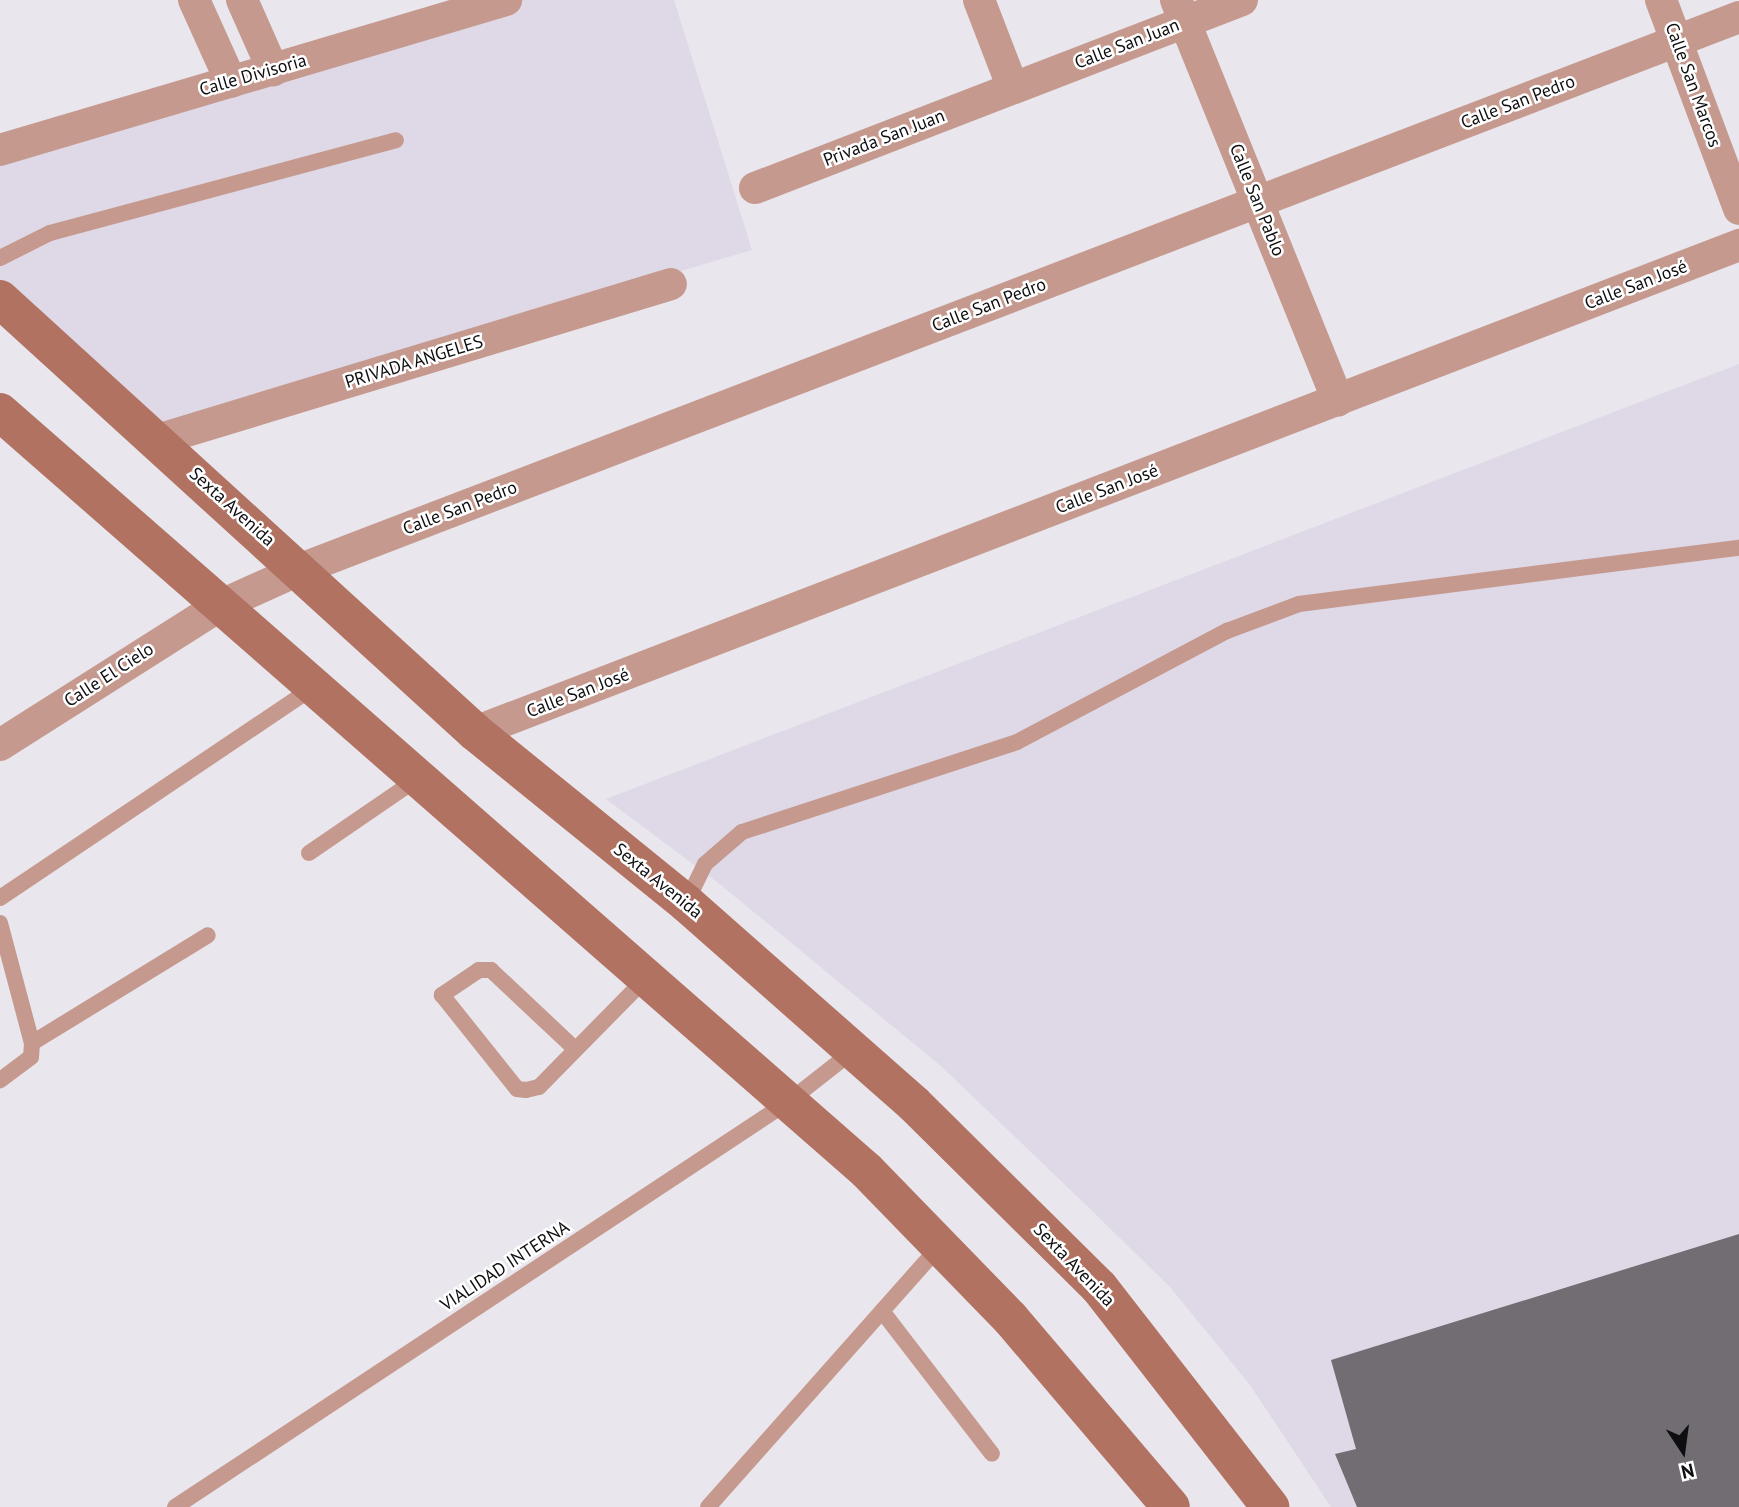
<!DOCTYPE html>
<html>
<head>
<meta charset="utf-8">
<style>
  body { margin:0 }
  #map { position:relative; width:1739px; height:1507px; overflow:hidden; background:#e9e6ed; font-family:"PT Sans",sans-serif }
  div>[style] { position:absolute }
  .built>* { inset:0; background:#ded8e7 }
  .building>* { inset:0; background:#726d73 }
  .lane>* { height:16px; margin:-8px; padding:0 8px; transform-origin:8px; border-radius:8px; background:#c5998d }
  .street>* { height:32px; margin:-16px; padding:0 16px; transform-origin:16px; border-radius:16px; background:#c5998d }
  .secondary>* { height:38px; margin:-19px; padding:0 19px; transform-origin:19px; border-radius:19px; background:#b17261 }
  span { translate:-50% -50%; white-space:nowrap; text-align:center; line-height:1.15; -webkit-text-stroke:5px #fff; paint-order:stroke }
  .street-label { font-size:18px; color:#0e0d10 }
  .north { position:absolute; left:1648px; top:1416px; width:70px; height:70px; -webkit-text-stroke:5px #fff; paint-order:stroke; rotate:167deg; font-size:19px; font-weight:700; line-height:28px; text-align:center; color:#0e0d10 }
  .north::after { content:''; display:block; margin:auto; width:24px; height:32px; background:#0e0d10; clip-path:polygon(50% 0,100% 100%,50% 72%,0 100%) }
</style>
</head>
<body>
<div id="map">
  <div class="built">
    <i style="clip-path:polygon(506px 0,674px 0,752px 250px,145px 429px,0 299px,0 150px)"></i>
    <i style="clip-path:polygon(1739px 364px,1739px 1507px,1331px 1507px,1250px 1385px,1170px 1287px,1083px 1202px,942px 1067px,721px 885px,606px 799px)"></i>
  </div>
  <div class="building">
    <i style="clip-path:polygon(1739px 1234px,1739px 1507px,1357px 1507px,1335px 1454px,1356px 1449px,1331px 1360px)"></i>
  </div>
  <div class="lane">
    <i style="left:0;top:258px;width:56px;rotate:-26.6deg"></i>
    <i style="left:50px;top:233px;width:358px;rotate:-15deg"></i>
    <i style="left:309px;top:853px;width:131px;rotate:-34.4deg"></i>
    <i style="left:0;top:898px;width:377px;rotate:-33.9deg"></i>
    <i style="left:686px;top:903px;width:43px;rotate:-64deg"></i>
    <i style="left:705px;top:864px;width:49px;rotate:-40.9deg"></i>
    <i style="left:742px;top:832px;width:289px;rotate:-18.1deg"></i>
    <i style="left:1017px;top:742px;width:238px;rotate:-27.9deg"></i>
    <i style="left:1227px;top:631px;width:77px;rotate:-20.6deg"></i>
    <i style="left:1299px;top:604px;width:444px;rotate:-7.3deg"></i>
    <i style="left:0;top:923px;width:124px;rotate:75.1deg"></i>
    <i style="left:32px;top:1043px;width:14px;rotate:94deg"></i>
    <i style="left:31px;top:1057px;width:39px;rotate:143deg"></i>
    <i style="left:32px;top:1043px;width:206px;rotate:-31.5deg"></i>
    <i style="left:574px;top:1048px;width:114px;rotate:-136.8deg"></i>
    <i style="left:491px;top:970px;width:12px;rotate:180deg"></i>
    <i style="left:479px;top:970px;width:45px;rotate:146deg"></i>
    <i style="left:442px;top:995px;width:120px;rotate:51.4deg"></i>
    <i style="left:517px;top:1089px;width:9px;rotate:6deg"></i>
    <i style="left:526px;top:1090px;width:13px;rotate:-13deg"></i>
    <i style="left:539px;top:1087px;width:151px;rotate:-45.5deg"></i>
    <i style="left:882px;top:1311px;width:180px;rotate:52.4deg"></i>
    <i style="left:175px;top:1507px;width:735px;rotate:-33.45deg"></i>
    <i style="left:788px;top:1102px;width:83px;rotate:-38.1deg"></i>
    <i style="left:708px;top:1507px;width:349px;rotate:-48.4deg"></i>
  </div>
  <div class="street">
    <i style="left:194px;top:0;width:90px;rotate:65.7deg"></i>
    <i style="left:242px;top:0;width:77px;rotate:66.1deg"></i>
    <i style="left:979px;top:0;width:94px;rotate:68.9deg"></i>
    <i style="left:1176px;top:0;width:432px;rotate:68deg"></i>
    <i style="left:1661px;top:0;width:223px;rotate:69.5deg"></i>
    <i style="left:0;top:150px;width:528px;rotate:-16.51deg"></i>
    <i style="left:755px;top:188px;width:522px;rotate:-21.11deg"></i>
    <i style="left:157px;top:440px;width:537px;rotate:-16.88deg"></i>
    <i style="left:475px;top:732px;width:1355px;rotate:-21.07deg"></i>
    <i style="left:0;top:745px;width:259px;rotate:-32.4deg"></i>
    <i style="left:219px;top:606px;width:90px;rotate:-24.3deg"></i>
    <i style="left:301px;top:569px;width:1540px;rotate:-21deg"></i>
  </div>
  <div class="secondary">
    <i style="left:0;top:299px;width:643px;rotate:42.35deg"></i>
    <i style="left:475px;top:732px;width:272px;rotate:39deg"></i>
    <i style="left:686px;top:903px;width:304px;rotate:41.4deg"></i>
    <i style="left:914px;top:1104px;width:260px;rotate:44.7deg"></i>
    <i style="left:1099px;top:1287px;width:279px;rotate:52.1deg"></i>
    <i style="left:0;top:412px;width:1152px;rotate:41.2deg"></i>
    <i style="left:867px;top:1171px;width:205px;rotate:45.8deg"></i>
    <i style="left:1010px;top:1318px;width:248px;rotate:49.6deg"></i>
  </div>
  <div class="street-label">
    <span style="left:1127px;top:44px;rotate:-21deg">Calle San Juan</span>
    <span style="left:253px;top:75px;rotate:-16deg">Calle Divisoria</span>
    <span style="left:1693px;top:85px;rotate:70deg">Calle San Marcos</span>
    <span style="left:1518px;top:102px;rotate:-21deg">Calle San Pedro</span>
    <span style="left:884px;top:138px;rotate:-21deg">Privada San Juan</span>
    <span style="left:1257px;top:200px;rotate:68deg">Calle San Pablo</span>
    <span style="left:1636px;top:285px;rotate:-21deg">Calle San José</span>
    <span style="left:989px;top:305px;rotate:-21deg">Calle San Pedro</span>
    <span style="left:414px;top:362px;rotate:-17deg">PRIVADA ANGELES</span>
    <span style="left:1107px;top:489px;rotate:-21deg">Calle San José</span>
    <span style="left:232px;top:507px;rotate:42deg">Sexta Avenida</span>
    <span style="left:460px;top:508px;rotate:-21deg">Calle San Pedro</span>
    <span style="left:109px;top:675px;rotate:-33deg">Calle El Cielo</span>
    <span style="left:578px;top:693px;rotate:-21deg">Calle San José</span>
    <span style="left:658px;top:881px;rotate:39deg">Sexta Avenida</span>
    <span style="left:1074px;top:1265px;rotate:46deg">Sexta Avenida</span>
    <span style="left:505px;top:1266px;rotate:-33deg">VIALIDAD INTERNA</span>
  </div>
  <div class="north">N</div>
</div>
</body>
</html>
